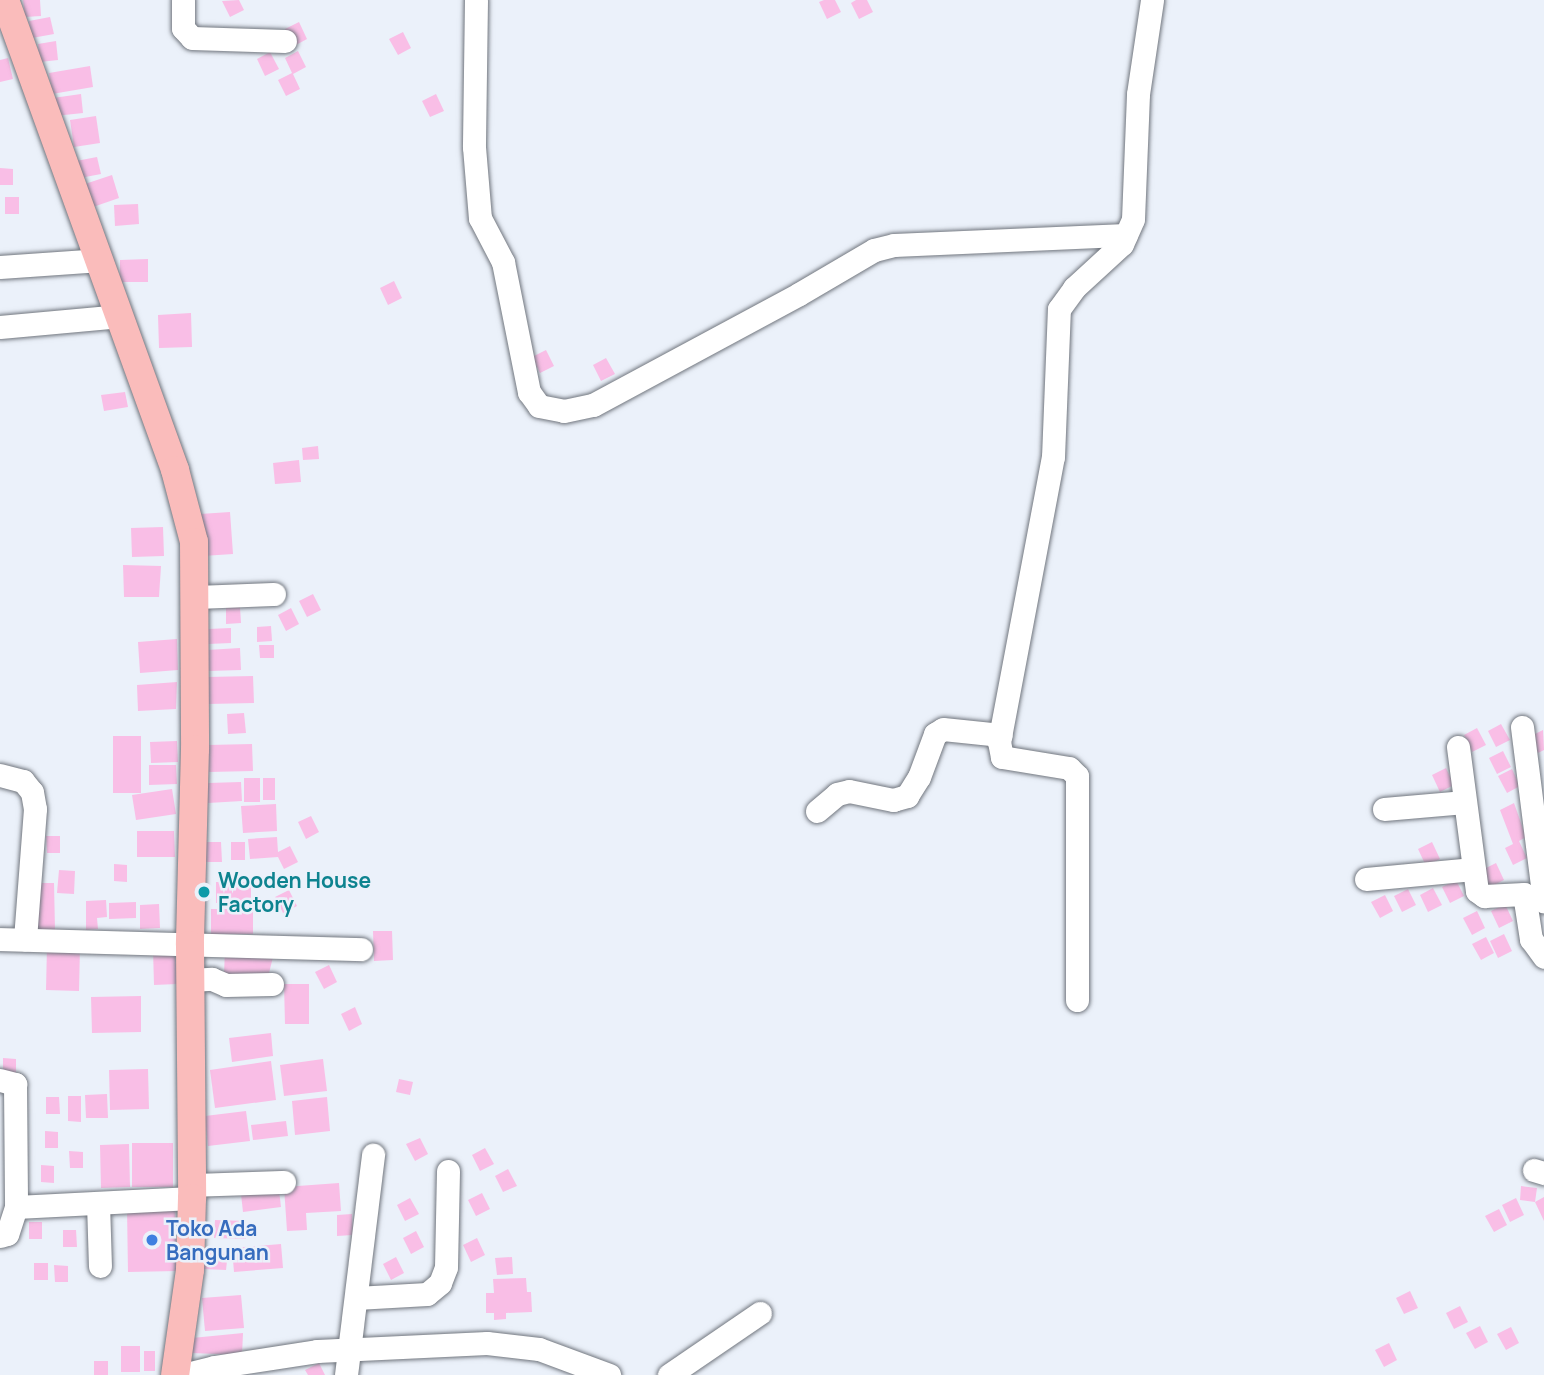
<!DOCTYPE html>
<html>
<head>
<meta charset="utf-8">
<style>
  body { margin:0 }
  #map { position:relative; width:1544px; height:1375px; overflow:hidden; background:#ebf1fa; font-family:Manrope,sans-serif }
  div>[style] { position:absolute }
  .building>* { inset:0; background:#f9bee6 }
  .roads { filter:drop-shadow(0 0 2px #71767e) drop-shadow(0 0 2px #71767e) }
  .minor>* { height:23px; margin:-11.5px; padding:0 11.5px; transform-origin:11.5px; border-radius:11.5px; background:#fff }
  .major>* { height:28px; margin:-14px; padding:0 14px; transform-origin:14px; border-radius:14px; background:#fabcbb }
  .dots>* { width:19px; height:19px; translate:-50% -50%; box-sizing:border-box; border:4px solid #ebf1fa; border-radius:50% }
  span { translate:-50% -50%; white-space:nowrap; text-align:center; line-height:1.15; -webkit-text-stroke:5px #ebf1fa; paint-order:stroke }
  .culture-label { font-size:21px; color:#0d838f; font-weight:700 }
  .left { translate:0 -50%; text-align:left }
  .shop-label { font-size:21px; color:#366cbe; font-weight:700 }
</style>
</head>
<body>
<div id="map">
  <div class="building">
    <i style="clip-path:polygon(23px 0,40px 0,41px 16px,25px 17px)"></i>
    <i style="clip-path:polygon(239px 0,244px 10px,230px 17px,222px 1px)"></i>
    <i style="clip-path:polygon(824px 0,835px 0,841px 12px,827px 19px,819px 2px)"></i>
    <i style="clip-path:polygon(856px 0,867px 0,873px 12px,859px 19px,851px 3px)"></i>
    <i style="clip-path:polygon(50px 17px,54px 34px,32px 38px,29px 21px)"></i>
    <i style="clip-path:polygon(299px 22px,307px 39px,294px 46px,285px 29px)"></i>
    <i style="clip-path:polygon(403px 32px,411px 48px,398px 55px,389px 39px)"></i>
    <i style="clip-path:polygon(56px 41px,58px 60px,40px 62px,38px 44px)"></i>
    <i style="clip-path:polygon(298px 51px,306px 67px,293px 74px,300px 89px,286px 96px,278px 80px,292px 73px,285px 58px)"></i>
    <i style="clip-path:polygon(270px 52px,279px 69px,265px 76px,257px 59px)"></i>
    <i style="clip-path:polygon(8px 58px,13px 79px,0 82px,0 60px)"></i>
    <i style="clip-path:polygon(90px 66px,93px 87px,52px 94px,49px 73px)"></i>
    <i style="clip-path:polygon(81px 94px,83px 113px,55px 116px,53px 98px)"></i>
    <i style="clip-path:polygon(436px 94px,444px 111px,430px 117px,422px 101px)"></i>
    <i style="clip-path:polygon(96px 116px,100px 143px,74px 147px,70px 120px)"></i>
    <i style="clip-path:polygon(97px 157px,101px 174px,80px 178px,76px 161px)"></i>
    <i style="clip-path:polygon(0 168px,13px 169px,13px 185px,0 185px)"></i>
    <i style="clip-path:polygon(112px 175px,119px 198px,93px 207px,85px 184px)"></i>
    <i style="clip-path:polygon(5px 197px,19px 197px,19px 214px,5px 214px)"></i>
    <i style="clip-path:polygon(138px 204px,139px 224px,115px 226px,114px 205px)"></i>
    <i style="clip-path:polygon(148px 259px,148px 282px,120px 282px,120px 260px)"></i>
    <i style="clip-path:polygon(394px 281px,402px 298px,388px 305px,380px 288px)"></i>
    <i style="clip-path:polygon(191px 313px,192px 347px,159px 348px,158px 315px)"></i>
    <i style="clip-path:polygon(546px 350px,554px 366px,540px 373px,532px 357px)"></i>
    <i style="clip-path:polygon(606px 358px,615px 374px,601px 381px,593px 365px)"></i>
    <i style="clip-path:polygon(125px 392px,128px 407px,104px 411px,101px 395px)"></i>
    <i style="clip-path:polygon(318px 446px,319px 459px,303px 460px,302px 448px)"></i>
    <i style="clip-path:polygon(299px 460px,301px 482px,275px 484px,273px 463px)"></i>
    <i style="clip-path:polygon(230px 512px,233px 554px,203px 556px,200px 514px)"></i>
    <i style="clip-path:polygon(163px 527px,164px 556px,132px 557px,131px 528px)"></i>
    <i style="clip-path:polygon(123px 565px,161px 566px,159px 597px,124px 597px)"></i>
    <i style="clip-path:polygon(313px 594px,321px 610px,307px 617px,299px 601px)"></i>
    <i style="clip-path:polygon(226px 607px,240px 607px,241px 623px,226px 624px)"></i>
    <i style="clip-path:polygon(291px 608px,299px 624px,286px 631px,278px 615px)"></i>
    <i style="clip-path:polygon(271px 626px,272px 641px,257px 642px,257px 627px)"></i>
    <i style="clip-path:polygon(231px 628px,231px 643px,208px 644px,208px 629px)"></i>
    <i style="clip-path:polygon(177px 639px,178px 670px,140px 673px,138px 642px)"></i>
    <i style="clip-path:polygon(259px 645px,274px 645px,274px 658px,260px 658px)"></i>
    <i style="clip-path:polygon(240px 648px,241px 670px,208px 671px,207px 650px)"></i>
    <i style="clip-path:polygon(253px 676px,254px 703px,208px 704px,207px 677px)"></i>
    <i style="clip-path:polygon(177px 682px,176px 709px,138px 711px,137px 685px)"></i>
    <i style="clip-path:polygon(244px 713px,246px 733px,228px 734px,227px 714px)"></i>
    <i style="clip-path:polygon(1501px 724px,1510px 740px,1496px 747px,1488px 731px)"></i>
    <i style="clip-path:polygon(1477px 728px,1486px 745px,1472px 752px,1464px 735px)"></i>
    <i style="clip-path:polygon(1543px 730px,1544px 750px,1538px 753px,1529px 737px)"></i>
    <i style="clip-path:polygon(113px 736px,141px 736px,141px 793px,113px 793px)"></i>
    <i style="clip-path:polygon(177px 741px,178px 762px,151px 763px,150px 742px)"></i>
    <i style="clip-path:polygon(252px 744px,253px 771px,209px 772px,208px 745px)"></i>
    <i style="clip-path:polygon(1503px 751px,1511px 767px,1497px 774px,1489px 758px)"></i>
    <i style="clip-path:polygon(149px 765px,176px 765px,177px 784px,149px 785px)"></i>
    <i style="clip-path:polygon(1446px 768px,1454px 785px,1440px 792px,1432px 775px)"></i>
    <i style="clip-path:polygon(1512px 769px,1520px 786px,1507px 793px,1498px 776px)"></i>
    <i style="clip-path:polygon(244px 778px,260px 778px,260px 802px,244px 802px)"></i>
    <i style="clip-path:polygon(263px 778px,275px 778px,275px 800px,263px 800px)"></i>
    <i style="clip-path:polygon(241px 782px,242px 801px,208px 803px,208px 783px)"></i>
    <i style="clip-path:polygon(172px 789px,176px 814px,136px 820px,132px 795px)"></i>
    <i style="clip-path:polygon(1514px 803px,1526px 837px,1519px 841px,1527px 858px,1513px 865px,1505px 848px,1513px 844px,1500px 810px)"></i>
    <i style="clip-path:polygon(276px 804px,277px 831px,243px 833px,241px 806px)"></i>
    <i style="clip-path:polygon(311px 816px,319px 832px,306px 839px,298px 822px)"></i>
    <i style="clip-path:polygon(137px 831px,174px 831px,175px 857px,137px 857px)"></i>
    <i style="clip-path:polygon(46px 836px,60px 836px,60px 853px,47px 853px)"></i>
    <i style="clip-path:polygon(277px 837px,278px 852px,290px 846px,298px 862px,284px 869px,278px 857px,250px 859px,248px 839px)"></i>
    <i style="clip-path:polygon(203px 842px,221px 842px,222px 862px,204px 862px)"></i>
    <i style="clip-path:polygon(231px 842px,245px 842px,245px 860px,231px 860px)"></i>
    <i style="clip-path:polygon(1432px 842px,1440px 859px,1426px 866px,1418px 849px)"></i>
    <i style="clip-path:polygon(1496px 863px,1504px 880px,1490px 887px,1482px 870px)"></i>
    <i style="clip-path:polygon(114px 864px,127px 865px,127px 882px,114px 881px)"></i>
    <i style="clip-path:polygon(59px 870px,75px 871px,74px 894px,57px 893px)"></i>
    <i style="clip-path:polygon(1456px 880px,1464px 896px,1450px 903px,1442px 887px)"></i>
    <i style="clip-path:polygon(216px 882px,251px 882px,251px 903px,216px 903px)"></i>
    <i style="clip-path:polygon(32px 883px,54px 883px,55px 930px,33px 930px)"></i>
    <i style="clip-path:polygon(1433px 888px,1442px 905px,1428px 912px,1420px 895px)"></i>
    <i style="clip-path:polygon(1408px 889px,1416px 905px,1402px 912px,1394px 896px)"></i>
    <i style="clip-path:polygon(289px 890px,297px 906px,283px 913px,275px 897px)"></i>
    <i style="clip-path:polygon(1385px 895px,1393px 911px,1380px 918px,1371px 902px)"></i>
    <i style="clip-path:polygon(106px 900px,107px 917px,97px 918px,98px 929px,86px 930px,86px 901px)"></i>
    <i style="clip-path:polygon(136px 902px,136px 918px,109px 919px,109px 903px)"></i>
    <i style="clip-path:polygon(159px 904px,160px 928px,140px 929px,140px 905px)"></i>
    <i style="clip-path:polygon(1505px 904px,1513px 921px,1499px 928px,1491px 911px)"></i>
    <i style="clip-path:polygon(211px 909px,253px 909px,253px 934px,211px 934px)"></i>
    <i style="clip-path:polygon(1477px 911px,1485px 928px,1472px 935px,1463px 918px)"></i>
    <i style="clip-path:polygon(373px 931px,392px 931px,393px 960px,374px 961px)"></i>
    <i style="clip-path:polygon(1504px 934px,1512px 951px,1498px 958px,1490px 941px)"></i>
    <i style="clip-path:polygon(1486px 937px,1494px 953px,1481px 960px,1472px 944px)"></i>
    <i style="clip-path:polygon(47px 946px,80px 947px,79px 991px,46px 990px)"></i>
    <i style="clip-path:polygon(175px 948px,177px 984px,154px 985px,153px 949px)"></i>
    <i style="clip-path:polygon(225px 948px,275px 949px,268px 977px,224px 975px)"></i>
    <i style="clip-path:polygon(329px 965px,337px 982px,324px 989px,315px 972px)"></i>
    <i style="clip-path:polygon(284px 984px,309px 984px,309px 1024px,285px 1024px)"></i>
    <i style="clip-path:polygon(141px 996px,141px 1032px,92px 1033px,91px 997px)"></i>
    <i style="clip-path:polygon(355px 1007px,362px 1024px,349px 1031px,341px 1014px)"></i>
    <i style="clip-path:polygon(271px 1033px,273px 1056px,232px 1062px,229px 1038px)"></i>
    <i style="clip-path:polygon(3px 1058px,16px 1059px,16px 1075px,3px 1075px)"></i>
    <i style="clip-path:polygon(323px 1059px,327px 1091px,284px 1096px,280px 1065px)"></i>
    <i style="clip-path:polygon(271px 1061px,276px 1100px,215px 1108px,210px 1070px)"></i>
    <i style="clip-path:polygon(148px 1069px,149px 1109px,110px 1110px,109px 1070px)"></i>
    <i style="clip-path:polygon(399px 1079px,413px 1082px,410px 1095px,396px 1092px)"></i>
    <i style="clip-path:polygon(107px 1094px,108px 1118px,86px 1118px,85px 1095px)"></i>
    <i style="clip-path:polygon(68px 1096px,81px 1096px,81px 1122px,68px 1121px)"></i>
    <i style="clip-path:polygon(46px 1097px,59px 1097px,60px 1114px,46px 1114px)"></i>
    <i style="clip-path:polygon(327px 1097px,330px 1131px,295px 1135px,292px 1101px)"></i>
    <i style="clip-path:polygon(246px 1111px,250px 1141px,208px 1146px,205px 1116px)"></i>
    <i style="clip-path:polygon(286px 1121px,288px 1136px,253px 1140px,251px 1125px)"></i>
    <i style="clip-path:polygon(45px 1131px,58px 1132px,58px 1148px,45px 1148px)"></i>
    <i style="clip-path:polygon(420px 1138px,428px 1154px,415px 1161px,406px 1144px)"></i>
    <i style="clip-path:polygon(132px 1143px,173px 1143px,173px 1187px,132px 1187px)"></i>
    <i style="clip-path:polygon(129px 1144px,130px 1187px,101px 1188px,100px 1145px)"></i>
    <i style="clip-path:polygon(485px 1148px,494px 1164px,480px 1171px,472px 1155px)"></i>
    <i style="clip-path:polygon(69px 1151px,83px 1152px,83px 1168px,70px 1168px)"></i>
    <i style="clip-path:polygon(41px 1165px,54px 1166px,54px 1183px,41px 1182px)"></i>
    <i style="clip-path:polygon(508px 1169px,517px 1186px,503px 1192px,495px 1176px)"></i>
    <i style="clip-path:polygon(339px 1183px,341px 1211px,306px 1213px,307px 1230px,287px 1231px,284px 1187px)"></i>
    <i style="clip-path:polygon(1521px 1186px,1537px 1188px,1535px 1202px,1544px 1197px,1544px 1221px,1535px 1202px,1520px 1200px)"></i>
    <i style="clip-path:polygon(279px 1190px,281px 1207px,243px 1212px,241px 1194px)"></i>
    <i style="clip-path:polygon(482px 1193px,490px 1209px,476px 1216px,468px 1200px)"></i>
    <i style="clip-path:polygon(410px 1198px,419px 1214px,405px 1221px,397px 1205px)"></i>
    <i style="clip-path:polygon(1516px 1198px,1524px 1215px,1510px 1222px,1502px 1205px)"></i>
    <i style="clip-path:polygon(175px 1208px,177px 1271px,128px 1272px,127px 1209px)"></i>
    <i style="clip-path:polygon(1499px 1209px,1507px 1225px,1494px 1232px,1485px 1216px)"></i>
    <i style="clip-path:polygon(352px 1214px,353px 1235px,337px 1236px,337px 1215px)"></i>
    <i style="clip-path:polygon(215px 1220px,246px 1221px,246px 1239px,214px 1238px)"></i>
    <i style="clip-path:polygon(29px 1222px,42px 1222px,42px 1239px,29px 1239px)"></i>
    <i style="clip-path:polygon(63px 1230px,76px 1230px,77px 1247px,63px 1247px)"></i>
    <i style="clip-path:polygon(416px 1231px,424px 1247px,411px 1254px,403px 1238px)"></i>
    <i style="clip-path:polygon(477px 1238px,485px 1255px,471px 1262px,463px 1245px)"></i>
    <i style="clip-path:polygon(281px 1244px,283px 1268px,234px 1272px,232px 1248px)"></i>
    <i style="clip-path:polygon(204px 1250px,228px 1252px,226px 1270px,203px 1269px)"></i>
    <i style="clip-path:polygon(396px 1257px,404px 1273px,391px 1280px,383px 1264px)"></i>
    <i style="clip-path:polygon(512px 1257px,513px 1274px,497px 1275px,495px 1258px)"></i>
    <i style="clip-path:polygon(34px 1263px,48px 1263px,48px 1280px,34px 1280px)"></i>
    <i style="clip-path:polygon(54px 1265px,68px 1266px,68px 1282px,55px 1282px)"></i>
    <i style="clip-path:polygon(526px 1278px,527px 1292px,531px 1292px,532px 1312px,506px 1313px,506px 1319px,494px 1320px,494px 1313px,486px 1313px,486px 1293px,494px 1293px,493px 1279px)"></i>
    <i style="clip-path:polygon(1410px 1291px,1418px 1308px,1404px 1314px,1396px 1298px)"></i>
    <i style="clip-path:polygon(241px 1295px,244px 1328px,205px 1331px,202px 1298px)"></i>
    <i style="clip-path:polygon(1460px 1306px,1468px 1322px,1454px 1329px,1446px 1313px)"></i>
    <i style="clip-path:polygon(1480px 1326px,1488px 1342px,1475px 1349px,1466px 1333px)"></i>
    <i style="clip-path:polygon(1511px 1327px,1519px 1343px,1506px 1350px,1497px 1334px)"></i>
    <i style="clip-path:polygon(243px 1333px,242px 1355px,191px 1353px,192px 1338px)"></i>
    <i style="clip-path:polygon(1389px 1343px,1397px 1360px,1384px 1367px,1375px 1350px)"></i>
    <i style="clip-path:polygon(121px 1346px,140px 1346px,140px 1372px,121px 1372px)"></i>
    <i style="clip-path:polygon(144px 1351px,155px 1351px,155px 1371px,144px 1371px)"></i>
    <i style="clip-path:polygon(94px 1361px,108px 1361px,108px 1375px,94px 1375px)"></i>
    <i style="clip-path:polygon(319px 1363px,325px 1375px,308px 1375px,305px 1370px)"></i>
  </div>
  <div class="roads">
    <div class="minor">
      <i style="left:183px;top:0;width:28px;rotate:90deg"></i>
      <i style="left:183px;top:28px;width:13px;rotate:48deg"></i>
      <i style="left:192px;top:38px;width:93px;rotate:1.8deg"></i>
      <i style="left:476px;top:0;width:147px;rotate:90.8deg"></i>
      <i style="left:474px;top:147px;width:71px;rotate:85.2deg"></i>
      <i style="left:480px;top:218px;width:50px;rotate:62.4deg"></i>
      <i style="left:503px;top:262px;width:133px;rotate:78.7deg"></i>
      <i style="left:529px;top:392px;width:17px;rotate:54deg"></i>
      <i style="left:539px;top:406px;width:25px;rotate:11deg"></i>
      <i style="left:564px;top:411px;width:30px;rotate:-12deg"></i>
      <i style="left:593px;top:405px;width:234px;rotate:-28.3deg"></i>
      <i style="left:799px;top:294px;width:87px;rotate:-30.4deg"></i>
      <i style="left:874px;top:250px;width:21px;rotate:-14deg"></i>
      <i style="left:894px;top:245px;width:232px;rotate:-2.5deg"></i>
      <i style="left:0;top:267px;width:101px;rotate:-4deg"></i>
      <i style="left:0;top:327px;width:121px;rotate:-5.2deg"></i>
      <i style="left:195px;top:597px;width:79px;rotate:-2.2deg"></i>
      <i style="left:1522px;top:727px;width:176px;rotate:82.8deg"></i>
      <i style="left:1458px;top:747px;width:145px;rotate:82.5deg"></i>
      <i style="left:1477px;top:891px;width:9px;rotate:36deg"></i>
      <i style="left:1484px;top:896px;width:40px;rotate:-2.9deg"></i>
      <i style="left:1524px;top:894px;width:46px;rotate:81.2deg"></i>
      <i style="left:1531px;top:939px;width:22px;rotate:54deg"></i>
      <i style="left:0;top:775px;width:24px;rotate:15deg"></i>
      <i style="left:23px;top:781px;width:14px;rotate:51deg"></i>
      <i style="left:32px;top:792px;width:17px;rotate:80deg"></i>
      <i style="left:35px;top:809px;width:131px;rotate:94.4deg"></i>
      <i style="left:1384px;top:809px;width:81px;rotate:-4.9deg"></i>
      <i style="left:817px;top:811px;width:26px;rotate:-40deg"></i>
      <i style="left:837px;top:794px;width:12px;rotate:-14deg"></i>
      <i style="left:849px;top:791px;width:45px;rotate:11.6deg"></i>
      <i style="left:893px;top:800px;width:15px;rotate:-16deg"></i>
      <i style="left:907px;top:796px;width:22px;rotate:-58deg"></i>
      <i style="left:919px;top:777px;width:46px;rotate:-69.6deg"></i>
      <i style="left:935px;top:734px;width:9px;rotate:-32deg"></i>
      <i style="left:943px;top:729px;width:58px;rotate:5.9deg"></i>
      <i style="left:1366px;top:879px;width:108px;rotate:-5.3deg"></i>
      <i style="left:0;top:939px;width:361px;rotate:1.6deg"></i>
      <i style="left:190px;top:980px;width:22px;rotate:-3deg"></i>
      <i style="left:212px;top:979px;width:15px;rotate:23deg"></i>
      <i style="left:226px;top:985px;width:46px;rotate:-1.2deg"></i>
      <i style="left:1077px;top:1000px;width:224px;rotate:-90deg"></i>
      <i style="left:1077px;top:776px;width:11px;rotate:-135deg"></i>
      <i style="left:1069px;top:768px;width:68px;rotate:-170.7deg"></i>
      <i style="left:1002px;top:757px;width:15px;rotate:-101deg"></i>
      <i style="left:999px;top:742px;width:290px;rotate:-79.3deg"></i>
      <i style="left:1053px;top:457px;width:148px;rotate:-87.7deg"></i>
      <i style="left:1059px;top:309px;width:26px;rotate:-54deg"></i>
      <i style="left:1074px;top:288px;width:65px;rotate:-42.5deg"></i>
      <i style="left:1122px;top:244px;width:27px;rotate:-66deg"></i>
      <i style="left:1133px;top:219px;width:125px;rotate:-87.7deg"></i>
      <i style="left:1138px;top:94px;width:95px;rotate:-81.5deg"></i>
      <i style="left:0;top:1080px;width:16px;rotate:15deg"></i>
      <i style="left:15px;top:1084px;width:123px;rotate:89.5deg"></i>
      <i style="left:16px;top:1207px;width:28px;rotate:108deg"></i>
      <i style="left:7px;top:1234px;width:7px;rotate:164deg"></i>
      <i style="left:1534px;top:1170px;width:10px;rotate:17deg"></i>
      <i style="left:192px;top:1185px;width:92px;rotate:-1.9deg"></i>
      <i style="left:98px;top:1203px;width:63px;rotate:88.2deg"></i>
      <i style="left:16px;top:1207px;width:176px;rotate:-2.9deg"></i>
      <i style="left:356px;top:1298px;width:71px;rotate:-3.2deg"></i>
      <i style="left:427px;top:1294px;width:17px;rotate:-40deg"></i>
      <i style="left:440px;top:1283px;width:17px;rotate:-69deg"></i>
      <i style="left:446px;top:1267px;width:96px;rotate:-88.8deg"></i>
      <i style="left:183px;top:1375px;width:32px;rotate:-14deg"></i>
      <i style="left:214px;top:1367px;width:104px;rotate:-8.8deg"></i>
      <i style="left:317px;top:1351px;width:170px;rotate:-2.7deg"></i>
      <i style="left:487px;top:1343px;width:52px;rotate:6.6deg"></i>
      <i style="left:539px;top:1349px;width:75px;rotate:20.4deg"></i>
      <i style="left:346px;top:1375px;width:222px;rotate:-83deg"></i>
      <i style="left:669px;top:1375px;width:110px;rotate:-34.3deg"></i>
    </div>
    <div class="major">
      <i style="left:5px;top:0;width:500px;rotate:70.1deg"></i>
      <i style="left:175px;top:470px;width:74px;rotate:75.2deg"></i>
      <i style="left:194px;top:542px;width:207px;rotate:89.7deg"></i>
      <i style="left:195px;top:749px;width:196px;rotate:91.5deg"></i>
      <i style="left:190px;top:945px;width:253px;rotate:89.5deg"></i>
      <i style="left:192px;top:1198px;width:72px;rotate:91.6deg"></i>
      <i style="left:190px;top:1270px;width:106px;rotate:98.1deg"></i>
    </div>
  </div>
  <div class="dots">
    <i style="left:204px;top:892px;background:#0f9aa8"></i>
    <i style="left:152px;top:1240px;background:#3f7fe0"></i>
  </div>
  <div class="culture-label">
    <span class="left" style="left:218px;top:892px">Wooden House<br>Factory</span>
  </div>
  <div class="shop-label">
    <span class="left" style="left:166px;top:1240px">Toko Ada<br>Bangunan</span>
  </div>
</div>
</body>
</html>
